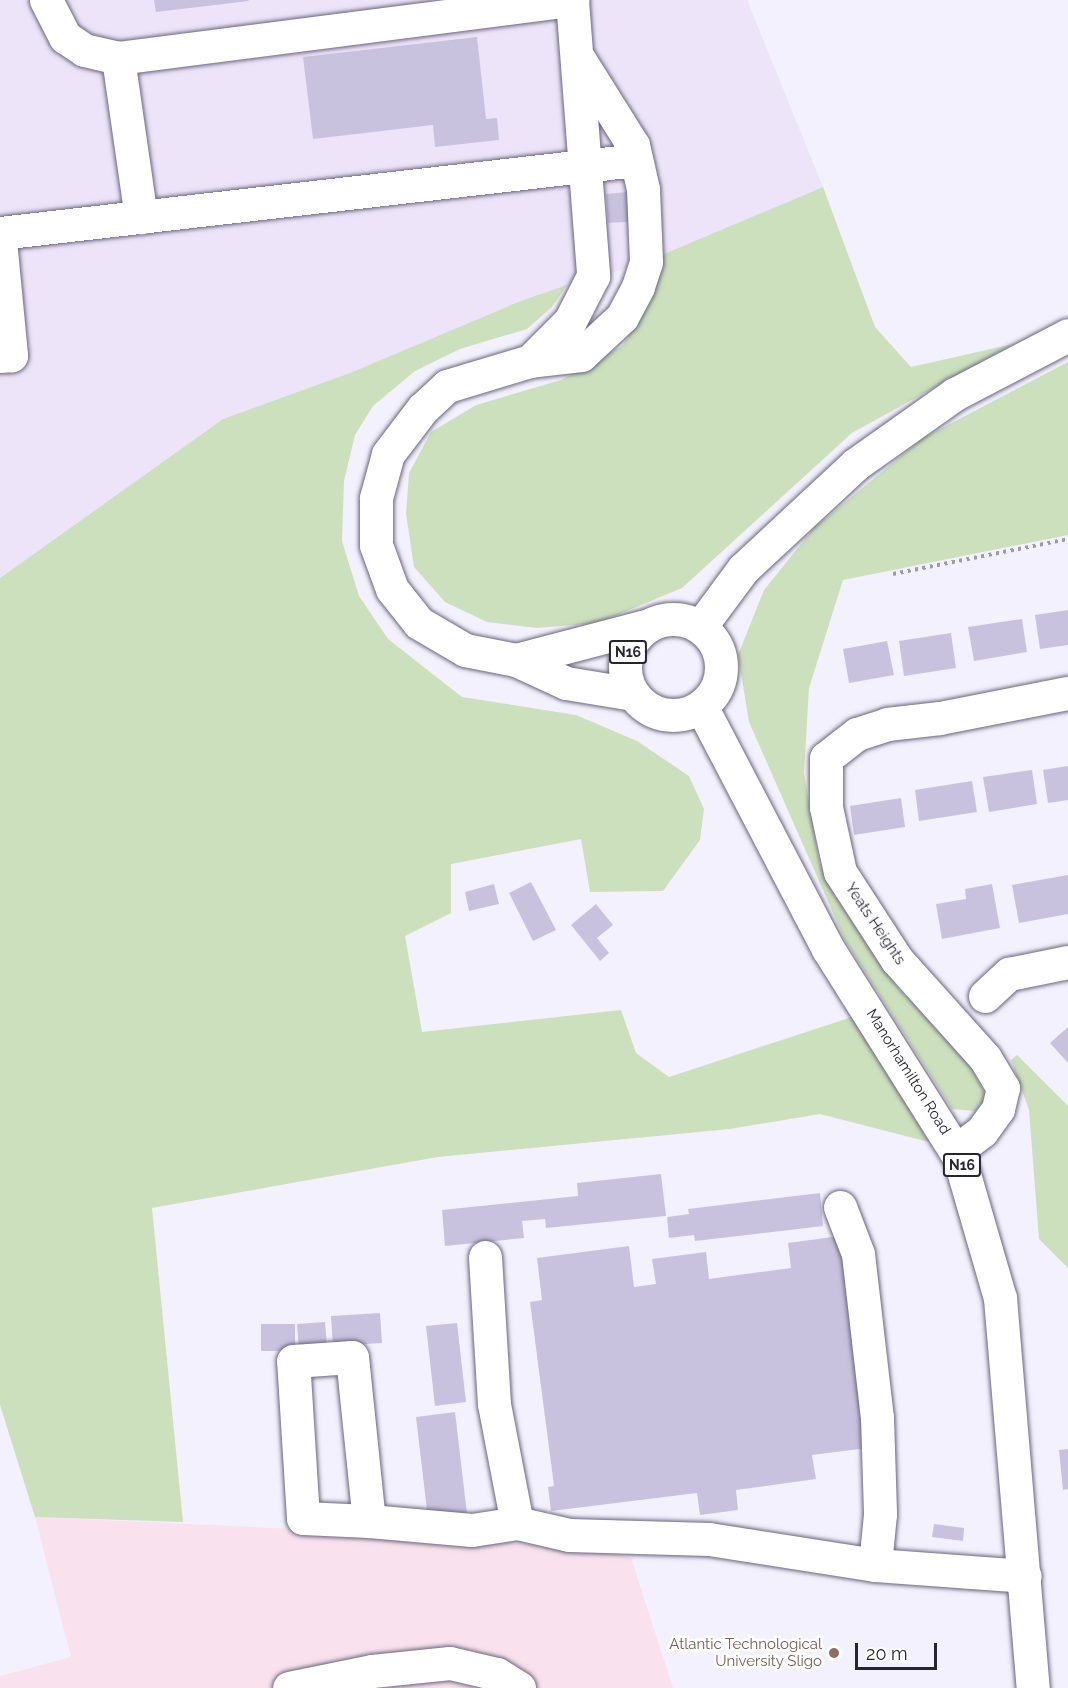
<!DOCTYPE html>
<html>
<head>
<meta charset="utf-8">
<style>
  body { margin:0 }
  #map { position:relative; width:1068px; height:1688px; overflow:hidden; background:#f3f1fd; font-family:Raleway,sans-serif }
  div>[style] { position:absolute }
  .industrial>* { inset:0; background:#ede4fa }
  .medical>* { inset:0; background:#f9e1ed }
  .green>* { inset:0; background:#cce0bd }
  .building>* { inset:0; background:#c8c2de }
  .path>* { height:4px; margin-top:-2px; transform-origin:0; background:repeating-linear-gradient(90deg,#9d9ba6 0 3px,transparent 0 7.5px) }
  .roads { filter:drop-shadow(0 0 2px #6a657e) drop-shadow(0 0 2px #6a657e) }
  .minor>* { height:33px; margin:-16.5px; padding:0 16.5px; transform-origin:16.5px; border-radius:16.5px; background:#fff }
  .highway>* { height:33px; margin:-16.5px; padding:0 16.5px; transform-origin:16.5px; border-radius:16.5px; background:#fff }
  .highway>.ring { margin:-16.5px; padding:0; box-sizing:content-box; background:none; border:33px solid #fff; border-radius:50% }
  .dots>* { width:16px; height:16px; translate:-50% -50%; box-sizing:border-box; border:3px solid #fff; border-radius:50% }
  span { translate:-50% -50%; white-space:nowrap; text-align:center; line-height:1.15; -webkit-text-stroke:5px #fff; paint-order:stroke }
  .shield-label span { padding:2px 4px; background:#fff; border:2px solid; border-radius:4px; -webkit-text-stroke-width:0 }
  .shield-label { font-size:14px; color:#26242e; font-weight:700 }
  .street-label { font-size:15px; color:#26242e }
  .education-label { font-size:15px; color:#785e54 }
  .right { translate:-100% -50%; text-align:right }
  .scale { position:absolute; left:855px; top:1643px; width:82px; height:27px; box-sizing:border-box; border:3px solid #26242e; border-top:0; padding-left:8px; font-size:18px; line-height:21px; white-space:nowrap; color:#26242e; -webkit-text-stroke:4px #fff; paint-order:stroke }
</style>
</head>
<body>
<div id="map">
  <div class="industrial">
    <i style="clip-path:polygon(0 0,747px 0,823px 187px,646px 262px,518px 302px,350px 373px,223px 419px,0 578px)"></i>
  </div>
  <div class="medical">
    <i style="clip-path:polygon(35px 1517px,381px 1533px,594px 1550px,631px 1558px,673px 1688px,0 1688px,0 1676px,71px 1657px)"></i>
  </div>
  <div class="green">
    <i style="clip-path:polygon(823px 187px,875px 327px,911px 367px,1013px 344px,852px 433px,682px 588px,598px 623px,537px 628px,487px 622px,445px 602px,414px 567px,406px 514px,409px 473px,431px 432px,476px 405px,561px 380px,622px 346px,650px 303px,664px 254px)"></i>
    <i style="clip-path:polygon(567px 285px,552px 307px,527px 329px,460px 349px,415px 371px,373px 406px,355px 435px,344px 481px,342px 541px,359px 596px,388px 639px,462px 697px,576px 715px,637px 741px,689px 776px,704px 809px,700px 840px,663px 891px,590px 892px,581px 839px,451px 864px,451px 913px,405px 936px,422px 1032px,621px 1010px,636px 1053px,669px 1077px,855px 1016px,929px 1142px,820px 1114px,730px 1129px,438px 1157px,152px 1208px,183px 1522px,35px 1517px,0 1405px,0 578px,223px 419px,350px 373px,518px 302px)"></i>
    <i style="clip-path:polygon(1068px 362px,1068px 535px,843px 580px,809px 688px,804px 773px,819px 861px,835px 896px,897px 987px,969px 1062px,987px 1098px,975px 1111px,952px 1109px,845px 940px,749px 722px,738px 655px,764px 590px,814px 528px,923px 438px)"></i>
    <i style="clip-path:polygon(1017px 1055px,1068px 1106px,1068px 1268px,1039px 1239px,1029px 1110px,1011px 1060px)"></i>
  </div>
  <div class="building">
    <i style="clip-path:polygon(154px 0,248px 0,249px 1px,156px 12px)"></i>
    <i style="clip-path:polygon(477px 37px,486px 119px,497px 118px,499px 140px,435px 147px,433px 125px,313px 139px,303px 57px)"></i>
    <i style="clip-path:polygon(639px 191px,641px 221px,608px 223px,606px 194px)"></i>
    <i style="clip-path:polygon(1068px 610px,1068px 645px,1040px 649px,1035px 615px)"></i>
    <i style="clip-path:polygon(1022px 619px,1027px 652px,974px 661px,968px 627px)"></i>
    <i style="clip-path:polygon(951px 633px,956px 668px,904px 676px,899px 641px)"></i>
    <i style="clip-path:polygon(887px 641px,894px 675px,849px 683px,843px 649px)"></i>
    <i style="clip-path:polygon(1068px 766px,1068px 800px,1048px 803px,1043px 770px)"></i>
    <i style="clip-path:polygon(1032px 770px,1037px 804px,989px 812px,983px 777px)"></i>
    <i style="clip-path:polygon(972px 781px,977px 812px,919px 821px,915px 790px)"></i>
    <i style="clip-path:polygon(901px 798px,905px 827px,854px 835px,850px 806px)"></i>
    <i style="clip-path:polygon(1068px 875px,1068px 914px,1019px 923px,1012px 885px)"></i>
    <i style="clip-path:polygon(531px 882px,556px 930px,533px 941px,509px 893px)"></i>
    <i style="clip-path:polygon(494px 884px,499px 904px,469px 911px,465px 892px)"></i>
    <i style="clip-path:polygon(992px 884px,1000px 928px,942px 939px,936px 904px,966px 899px,965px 889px)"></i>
    <i style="clip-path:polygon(596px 904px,613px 925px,597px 938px,609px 953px,600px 961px,571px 925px)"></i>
    <i style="clip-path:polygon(1068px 1027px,1068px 1063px,1050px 1043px)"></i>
    <i style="clip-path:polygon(661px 1174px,666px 1216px,546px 1228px,545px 1219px,522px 1221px,524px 1238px,445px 1246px,442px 1210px,578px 1196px,577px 1183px)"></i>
    <i style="clip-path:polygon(820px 1193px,823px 1226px,695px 1241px,694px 1235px,669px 1238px,667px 1217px,689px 1214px,688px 1209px)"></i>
    <i style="clip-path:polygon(840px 1236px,867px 1448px,812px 1455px,816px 1479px,736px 1490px,738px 1510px,700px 1515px,697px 1493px,551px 1511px,548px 1487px,554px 1486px,530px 1302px,542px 1300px,537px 1258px,629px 1246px,634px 1287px,656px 1284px,652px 1259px,706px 1252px,709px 1279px,791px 1268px,788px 1243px)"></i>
    <i style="clip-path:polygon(380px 1313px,382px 1343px,333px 1346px,331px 1316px)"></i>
    <i style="clip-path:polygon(325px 1322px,327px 1347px,299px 1349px,297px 1324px)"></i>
    <i style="clip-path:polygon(457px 1323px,466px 1402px,435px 1406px,426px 1326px)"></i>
    <i style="clip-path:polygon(261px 1324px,295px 1324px,295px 1351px,261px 1351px)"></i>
    <i style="clip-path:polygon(455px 1412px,467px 1514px,428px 1519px,416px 1417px)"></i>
    <i style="clip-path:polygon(1068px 1449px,1068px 1489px,1063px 1490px,1059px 1450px)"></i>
    <i style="clip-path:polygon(934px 1524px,964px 1528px,963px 1541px,932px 1537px)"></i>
  </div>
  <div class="path">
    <i style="left:893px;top:574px;width:178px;rotate:-11.3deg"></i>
  </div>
  <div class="roads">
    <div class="minor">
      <i style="left:46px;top:0;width:42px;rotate:62.8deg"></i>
      <i style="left:65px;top:37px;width:23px;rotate:34deg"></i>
      <i style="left:84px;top:50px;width:35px;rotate:13deg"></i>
      <i style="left:118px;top:58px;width:161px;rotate:81.8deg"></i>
      <i style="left:118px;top:58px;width:458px;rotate:-7.3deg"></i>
      <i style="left:572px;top:0;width:277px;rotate:85.6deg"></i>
      <i style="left:593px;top:276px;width:51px;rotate:117.1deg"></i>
      <i style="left:570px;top:321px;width:57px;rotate:135deg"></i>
      <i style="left:579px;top:59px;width:102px;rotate:57.9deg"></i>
      <i style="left:633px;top:145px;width:45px;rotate:77.2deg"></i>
      <i style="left:643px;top:189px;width:73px;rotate:87.6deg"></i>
      <i style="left:646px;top:262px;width:26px;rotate:108deg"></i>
      <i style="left:638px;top:287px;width:34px;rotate:118deg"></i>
      <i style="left:622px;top:317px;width:56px;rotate:137.2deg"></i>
      <i style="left:581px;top:355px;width:51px;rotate:173.3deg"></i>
      <i style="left:530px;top:361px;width:87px;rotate:163.2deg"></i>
      <i style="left:447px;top:386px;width:33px;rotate:137deg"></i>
      <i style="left:423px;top:408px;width:58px;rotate:127.3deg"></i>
      <i style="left:388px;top:454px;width:46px;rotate:105.3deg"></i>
      <i style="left:376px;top:498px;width:47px;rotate:90deg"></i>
      <i style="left:376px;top:545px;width:47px;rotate:70deg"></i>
      <i style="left:392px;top:589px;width:43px;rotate:51.5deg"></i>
      <i style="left:419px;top:623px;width:53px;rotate:30.4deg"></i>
      <i style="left:465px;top:650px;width:52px;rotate:11.1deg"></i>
      <i style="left:516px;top:660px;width:55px;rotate:24.7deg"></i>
      <i style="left:566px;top:683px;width:68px;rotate:9.3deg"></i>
      <i style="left:0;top:233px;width:640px;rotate:-6.55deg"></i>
      <i style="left:0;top:240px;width:116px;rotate:84.5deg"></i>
      <i style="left:11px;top:355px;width:11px;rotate:175deg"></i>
      <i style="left:516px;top:660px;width:138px;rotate:-14.7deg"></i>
      <i style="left:985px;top:996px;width:33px;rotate:-43deg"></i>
      <i style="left:1009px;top:974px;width:60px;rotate:-11.5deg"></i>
      <i style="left:957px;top:1150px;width:31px;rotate:-37deg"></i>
      <i style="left:982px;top:1131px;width:27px;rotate:-54deg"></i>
      <i style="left:998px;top:1109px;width:22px;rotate:-77deg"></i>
      <i style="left:1003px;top:1088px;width:35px;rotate:-121deg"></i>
      <i style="left:985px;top:1058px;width:132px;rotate:-131.9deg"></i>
      <i style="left:897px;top:960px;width:105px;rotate:-122.9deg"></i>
      <i style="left:840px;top:872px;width:66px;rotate:-102.2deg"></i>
      <i style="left:826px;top:807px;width:49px;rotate:-90deg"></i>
      <i style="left:826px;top:758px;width:39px;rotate:-38deg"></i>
      <i style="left:857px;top:734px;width:32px;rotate:-18deg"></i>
      <i style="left:887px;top:724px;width:53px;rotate:-6.5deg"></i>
      <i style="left:940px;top:718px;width:130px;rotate:-11.1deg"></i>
      <i style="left:840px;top:1207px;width:50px;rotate:69deg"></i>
      <i style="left:858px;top:1254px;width:164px;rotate:83.4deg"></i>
      <i style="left:877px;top:1417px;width:97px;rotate:88.2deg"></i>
      <i style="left:880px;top:1514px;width:51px;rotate:95.6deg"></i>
      <i style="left:485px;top:1257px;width:147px;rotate:86.5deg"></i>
      <i style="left:494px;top:1404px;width:121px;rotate:79.1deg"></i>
      <i style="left:517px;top:1523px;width:53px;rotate:13deg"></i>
      <i style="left:569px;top:1535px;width:140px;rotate:1.6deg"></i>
      <i style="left:709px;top:1539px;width:168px;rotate:8.9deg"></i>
      <i style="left:875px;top:1565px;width:150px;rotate:4.2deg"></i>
      <i style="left:352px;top:1357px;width:165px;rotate:84.1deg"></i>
      <i style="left:369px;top:1521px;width:66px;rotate:-177.4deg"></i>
      <i style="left:303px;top:1518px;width:157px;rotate:-93.6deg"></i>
      <i style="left:293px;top:1361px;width:59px;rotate:-3.9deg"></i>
      <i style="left:369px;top:1521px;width:103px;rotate:5deg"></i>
      <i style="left:472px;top:1530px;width:46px;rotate:-8.8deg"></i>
      <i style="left:289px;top:1688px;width:85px;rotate:-11.6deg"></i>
      <i style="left:372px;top:1671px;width:78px;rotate:-5.9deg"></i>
      <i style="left:450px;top:1663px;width:48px;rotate:13.2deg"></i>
      <i style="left:497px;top:1674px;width:26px;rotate:32deg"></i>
    </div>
    <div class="highway">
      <i class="ring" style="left:625px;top:619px;width:63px;height:63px"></i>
      <i style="left:700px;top:627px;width:72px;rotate:-53.4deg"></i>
      <i style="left:743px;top:569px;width:154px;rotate:-42.9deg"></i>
      <i style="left:856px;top:464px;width:121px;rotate:-35.3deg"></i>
      <i style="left:955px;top:394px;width:127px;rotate:-27.6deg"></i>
      <i style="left:701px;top:706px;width:274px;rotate:62.4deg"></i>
      <i style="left:828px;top:949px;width:246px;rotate:57.8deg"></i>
      <i style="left:959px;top:1157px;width:147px;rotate:73.8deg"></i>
      <i style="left:1000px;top:1298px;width:391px;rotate:85.2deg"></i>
    </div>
  </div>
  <div class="dots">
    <i style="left:834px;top:1653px;background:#8d6e63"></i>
  </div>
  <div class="shield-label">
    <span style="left:628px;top:652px">N16</span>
    <span style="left:962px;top:1165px">N16</span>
  </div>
  <div class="street-label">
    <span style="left:875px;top:924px;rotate:56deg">Yeats Heights</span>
    <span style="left:908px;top:1072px;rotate:58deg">Manorhamilton Road</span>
  </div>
  <div class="education-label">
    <span class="right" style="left:822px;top:1653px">Atlantic Technological<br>University Sligo</span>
  </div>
  <div class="scale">20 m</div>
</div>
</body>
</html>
